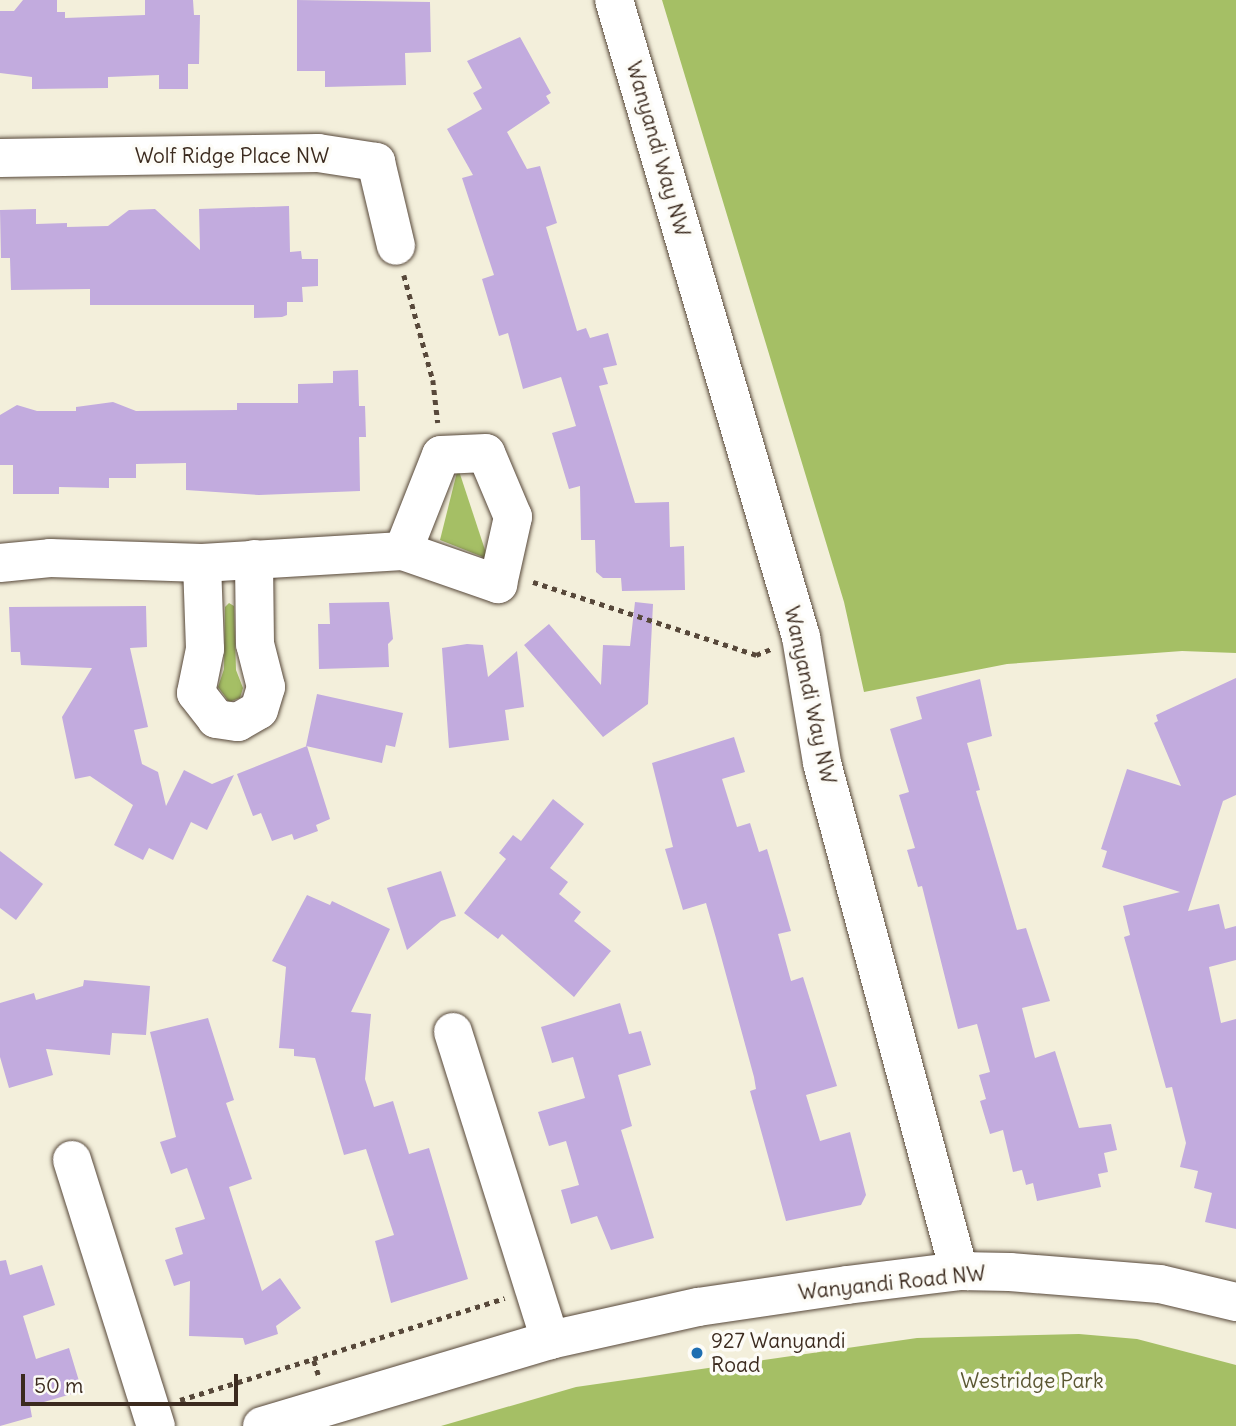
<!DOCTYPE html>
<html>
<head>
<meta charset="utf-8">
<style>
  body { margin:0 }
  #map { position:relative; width:1236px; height:1426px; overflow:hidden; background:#f3efdb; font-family:Delius,sans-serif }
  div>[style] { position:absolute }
  .green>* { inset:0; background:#a5bf65 }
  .building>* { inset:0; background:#c2abde }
  .path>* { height:4.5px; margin-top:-2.25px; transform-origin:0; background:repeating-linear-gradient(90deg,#57483a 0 5px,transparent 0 10px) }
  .roads { filter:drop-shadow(0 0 2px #57483a) drop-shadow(0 0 2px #57483a) }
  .minor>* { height:38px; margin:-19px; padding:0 19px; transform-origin:19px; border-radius:19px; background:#fff }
  .dots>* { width:19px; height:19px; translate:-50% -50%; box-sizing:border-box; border:4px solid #fdfcf7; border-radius:50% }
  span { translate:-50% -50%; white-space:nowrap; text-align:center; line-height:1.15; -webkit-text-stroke:7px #fdfcf7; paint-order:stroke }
  .street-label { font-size:21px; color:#3b2a1e }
  .poi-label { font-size:21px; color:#3b2a1e }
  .left { translate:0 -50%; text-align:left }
  .park-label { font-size:21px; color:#5b5733 }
  .scale { position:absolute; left:21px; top:1374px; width:217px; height:32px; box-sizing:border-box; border:4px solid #3b2a1e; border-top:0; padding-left:9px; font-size:21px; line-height:24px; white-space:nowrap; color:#3b2a1e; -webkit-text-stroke:5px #fdfcf7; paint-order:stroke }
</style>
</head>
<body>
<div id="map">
  <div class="green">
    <i style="clip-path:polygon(662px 0,1236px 0,1236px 653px,1182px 651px,1007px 664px,864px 692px,844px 602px)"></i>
    <i style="clip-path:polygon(458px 468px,488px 559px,440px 540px)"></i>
    <i style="clip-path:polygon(229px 603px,234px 606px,236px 670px,243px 688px,240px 698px,229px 702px,218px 687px,224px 669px,225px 607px)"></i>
    <i style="clip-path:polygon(1079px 1334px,1137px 1339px,1236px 1365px,1236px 1426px,441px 1426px,576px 1387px,917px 1338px)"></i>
  </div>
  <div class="building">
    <i style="clip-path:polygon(23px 0,57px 0,57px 12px,65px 12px,65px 18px,145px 15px,145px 0,193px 0,194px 15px,200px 15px,199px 64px,188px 64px,188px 89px,159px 89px,159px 75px,108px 77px,108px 88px,32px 89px,32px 77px,0 73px,0 11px,14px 11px)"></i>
    <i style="clip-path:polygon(297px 0,430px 2px,431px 52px,405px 53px,406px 85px,325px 87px,325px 71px,297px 71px)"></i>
    <i style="clip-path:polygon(520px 37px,551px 93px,546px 96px,550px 103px,507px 132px,527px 169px,540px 166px,557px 223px,546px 227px,577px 331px,586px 328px,590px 338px,608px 333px,617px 365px,603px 368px,608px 384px,599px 386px,635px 503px,669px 502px,670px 547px,684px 546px,685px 590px,622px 591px,621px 578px,603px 578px,596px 572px,595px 540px,581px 540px,580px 486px,569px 489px,552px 433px,576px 426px,561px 377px,523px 389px,508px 333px,499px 336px,482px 279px,494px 275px,462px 178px,473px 175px,447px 129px,482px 109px,473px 93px,482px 88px,467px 61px)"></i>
    <i style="clip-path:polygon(289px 206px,290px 252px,301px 251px,302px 259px,318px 259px,318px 286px,302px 287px,303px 302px,287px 302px,287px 315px,282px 317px,254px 318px,254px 305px,90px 305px,90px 289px,11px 290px,10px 258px,1px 258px,0 210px,36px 209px,36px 224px,67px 223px,67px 227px,108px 226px,129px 210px,155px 209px,200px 250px,199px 209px)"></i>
    <i style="clip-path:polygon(358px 370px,359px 406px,365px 406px,366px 437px,359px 437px,360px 491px,259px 495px,186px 490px,186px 463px,136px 464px,136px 478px,109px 478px,109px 488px,59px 487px,59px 494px,13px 494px,13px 465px,0 465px,0 415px,17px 405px,37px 411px,76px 411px,76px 407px,113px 402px,136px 411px,237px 410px,237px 403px,298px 403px,298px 384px,333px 383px,333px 371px)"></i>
    <i style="clip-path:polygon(389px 602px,393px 639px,388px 644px,389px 667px,319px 669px,318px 624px,330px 624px,329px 603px)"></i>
    <i style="clip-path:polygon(635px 602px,653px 604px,648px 704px,603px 737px,524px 645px,549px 624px,601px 685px,603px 645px,630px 646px)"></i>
    <i style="clip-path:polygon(146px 606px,147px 647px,130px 648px,148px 727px,134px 730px,142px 764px,158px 772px,166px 806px,184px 770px,212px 784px,234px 775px,207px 830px,191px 822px,173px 860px,149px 848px,143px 860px,114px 845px,133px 805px,90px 776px,75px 779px,62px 717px,92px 668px,21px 665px,20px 652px,11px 652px,9px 607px)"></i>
    <i style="clip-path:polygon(467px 644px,483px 645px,488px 677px,517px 651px,524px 707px,505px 710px,509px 740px,449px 748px,442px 648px)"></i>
    <i style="clip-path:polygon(1236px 678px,1236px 795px,1223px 801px,1188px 911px,1219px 904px,1225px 929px,1236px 926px,1236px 960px,1209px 967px,1221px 1023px,1236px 1019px,1236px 1229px,1205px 1222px,1212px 1193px,1194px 1188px,1198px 1171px,1180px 1167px,1186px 1143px,1172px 1087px,1166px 1088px,1124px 937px,1130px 935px,1123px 906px,1180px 892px,1102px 867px,1107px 851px,1101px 849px,1127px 769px,1181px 786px,1154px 723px,1158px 721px,1156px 715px)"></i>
    <i style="clip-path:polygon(980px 679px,992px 736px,967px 743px,980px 790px,976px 791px,1017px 930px,1026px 928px,1050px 1001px,1022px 1008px,1035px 1058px,1055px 1051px,1079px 1128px,1111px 1124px,1117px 1150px,1104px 1153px,1108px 1172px,1098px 1174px,1101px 1187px,1037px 1201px,1033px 1183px,1026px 1185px,1022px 1170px,1013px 1172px,1003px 1130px,990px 1134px,980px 1101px,986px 1099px,979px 1075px,990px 1072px,977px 1024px,958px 1029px,922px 886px,918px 887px,907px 850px,915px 848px,899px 795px,909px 792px,890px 729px,922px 719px,916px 697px)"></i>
    <i style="clip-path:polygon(317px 694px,403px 713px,395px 747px,386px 745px,382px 763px,306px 746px)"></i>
    <i style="clip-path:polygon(734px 737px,745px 772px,722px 779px,737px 827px,750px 823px,759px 852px,767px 849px,791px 931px,778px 934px,791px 981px,803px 977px,837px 1086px,806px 1095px,820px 1141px,850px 1132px,866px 1195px,861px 1205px,786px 1221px,750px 1091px,756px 1089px,754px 1077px,716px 938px,706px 903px,683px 910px,665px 849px,673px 847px,652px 763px)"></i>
    <i style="clip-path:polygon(307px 746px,330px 819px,316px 825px,318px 831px,294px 840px,292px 834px,272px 841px,261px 813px,253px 816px,237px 774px)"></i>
    <i style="clip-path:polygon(553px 799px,584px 824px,550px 868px,568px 882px,559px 894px,581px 912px,574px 921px,611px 951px,574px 997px,502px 934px,498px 939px,464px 913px,506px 859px,499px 853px,513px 835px,521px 841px)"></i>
    <i style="clip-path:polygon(0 851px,43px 884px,16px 920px,0 908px)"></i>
    <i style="clip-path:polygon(441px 871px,456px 916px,441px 921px,407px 950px,387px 888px)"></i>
    <i style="clip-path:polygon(307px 895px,330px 905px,332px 901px,390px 929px,351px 1012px,371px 1014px,365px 1079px,374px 1107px,393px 1101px,409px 1154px,429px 1148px,468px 1279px,391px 1303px,375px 1241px,394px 1235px,366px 1149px,344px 1155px,315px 1058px,294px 1056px,294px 1049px,279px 1048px,286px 967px,272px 961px)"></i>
    <i style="clip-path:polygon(84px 980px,150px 986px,146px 1035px,112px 1033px,110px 1055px,46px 1049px,53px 1075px,9px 1088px,0 1057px,0 1003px,34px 993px,36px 1000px,83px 986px)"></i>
    <i style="clip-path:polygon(620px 1003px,629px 1034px,641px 1031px,651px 1065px,618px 1075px,632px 1126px,621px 1130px,654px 1238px,611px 1250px,597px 1216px,571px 1224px,561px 1190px,579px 1185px,566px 1141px,549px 1146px,538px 1112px,585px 1098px,573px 1057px,552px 1063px,541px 1027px)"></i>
    <i style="clip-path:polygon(208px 1018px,234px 1100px,226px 1103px,252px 1179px,229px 1187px,262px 1291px,280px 1278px,301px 1308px,276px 1326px,278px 1334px,245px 1345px,243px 1338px,189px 1336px,190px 1281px,174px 1286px,165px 1260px,183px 1254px,175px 1228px,205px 1219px,187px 1168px,171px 1174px,160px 1142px,176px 1137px,150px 1032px)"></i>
    <i style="clip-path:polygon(6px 1260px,10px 1275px,42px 1265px,55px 1305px,23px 1316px,36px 1359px,69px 1348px,82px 1391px,30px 1406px,32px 1417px,0 1426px,0 1261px)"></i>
  </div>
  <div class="path">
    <i style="left:404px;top:275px;width:109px;rotate:74.6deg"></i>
    <i style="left:433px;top:380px;width:43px;rotate:83.4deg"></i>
    <i style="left:533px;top:582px;width:235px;rotate:18.1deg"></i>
    <i style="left:756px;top:655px;width:16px;rotate:-22deg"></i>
    <i style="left:318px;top:1375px;width:17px;rotate:-107deg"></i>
    <i style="left:313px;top:1359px;width:201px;rotate:-17.6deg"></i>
    <i style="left:180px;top:1400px;width:139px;rotate:-17.1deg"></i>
  </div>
  <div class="roads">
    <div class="minor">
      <i style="left:614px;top:0;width:664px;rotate:73.64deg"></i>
      <i style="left:801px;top:637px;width:128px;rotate:80.5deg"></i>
      <i style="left:822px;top:763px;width:526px;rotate:74.91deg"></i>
      <i style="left:0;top:158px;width:318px;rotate:-0.9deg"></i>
      <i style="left:318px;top:153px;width:59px;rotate:8.8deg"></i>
      <i style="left:376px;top:162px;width:86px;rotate:76.6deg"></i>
      <i style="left:0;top:563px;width:50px;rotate:-5.7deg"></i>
      <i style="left:50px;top:558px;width:152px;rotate:1.9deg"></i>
      <i style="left:202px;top:563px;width:201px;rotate:-3.4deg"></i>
      <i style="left:403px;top:551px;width:101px;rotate:19.2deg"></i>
      <i style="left:498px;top:584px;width:69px;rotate:-77.4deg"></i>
      <i style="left:513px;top:517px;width:69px;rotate:-112.9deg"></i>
      <i style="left:486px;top:453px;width:45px;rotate:177.5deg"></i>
      <i style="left:441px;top:455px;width:103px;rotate:111.6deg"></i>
      <i style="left:202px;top:563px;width:86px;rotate:88deg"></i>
      <i style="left:205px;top:649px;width:45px;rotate:101.6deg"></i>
      <i style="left:196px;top:693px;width:33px;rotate:52deg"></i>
      <i style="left:216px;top:719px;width:22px;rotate:8deg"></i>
      <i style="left:238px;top:722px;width:24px;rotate:-30deg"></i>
      <i style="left:259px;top:710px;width:24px;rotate:-73deg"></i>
      <i style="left:266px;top:687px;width:44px;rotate:-104.3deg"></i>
      <i style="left:255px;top:644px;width:85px;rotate:-90.7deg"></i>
      <i style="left:453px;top:1032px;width:323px;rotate:72.5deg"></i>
      <i style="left:72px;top:1160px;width:279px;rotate:72.5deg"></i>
      <i style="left:262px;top:1426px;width:301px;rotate:-16.6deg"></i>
      <i style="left:550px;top:1340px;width:152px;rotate:-12.6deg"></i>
      <i style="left:698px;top:1307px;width:151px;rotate:-8.4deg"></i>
      <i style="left:847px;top:1285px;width:113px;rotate:-7.1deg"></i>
      <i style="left:959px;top:1271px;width:51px;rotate:1.1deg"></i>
      <i style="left:1010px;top:1272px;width:150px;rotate:4.6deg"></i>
      <i style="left:1160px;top:1284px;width:78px;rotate:13.3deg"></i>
    </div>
  </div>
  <div class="dots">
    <i style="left:697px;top:1353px;background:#1f6fb2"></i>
  </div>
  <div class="street-label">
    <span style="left:658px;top:149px;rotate:74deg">Wanyandi Way NW</span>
    <span style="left:232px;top:156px">Wolf Ridge Place NW</span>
    <span style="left:810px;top:695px;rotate:78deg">Wanyandi Way NW</span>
    <span style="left:892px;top:1283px;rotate:-6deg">Wanyandi Road NW</span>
  </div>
  <div class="poi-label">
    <span class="left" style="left:711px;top:1353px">927 Wanyandi<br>Road</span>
  </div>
  <div class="park-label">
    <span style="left:1032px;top:1381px">Westridge Park</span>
  </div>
  <div class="scale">50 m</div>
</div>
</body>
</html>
